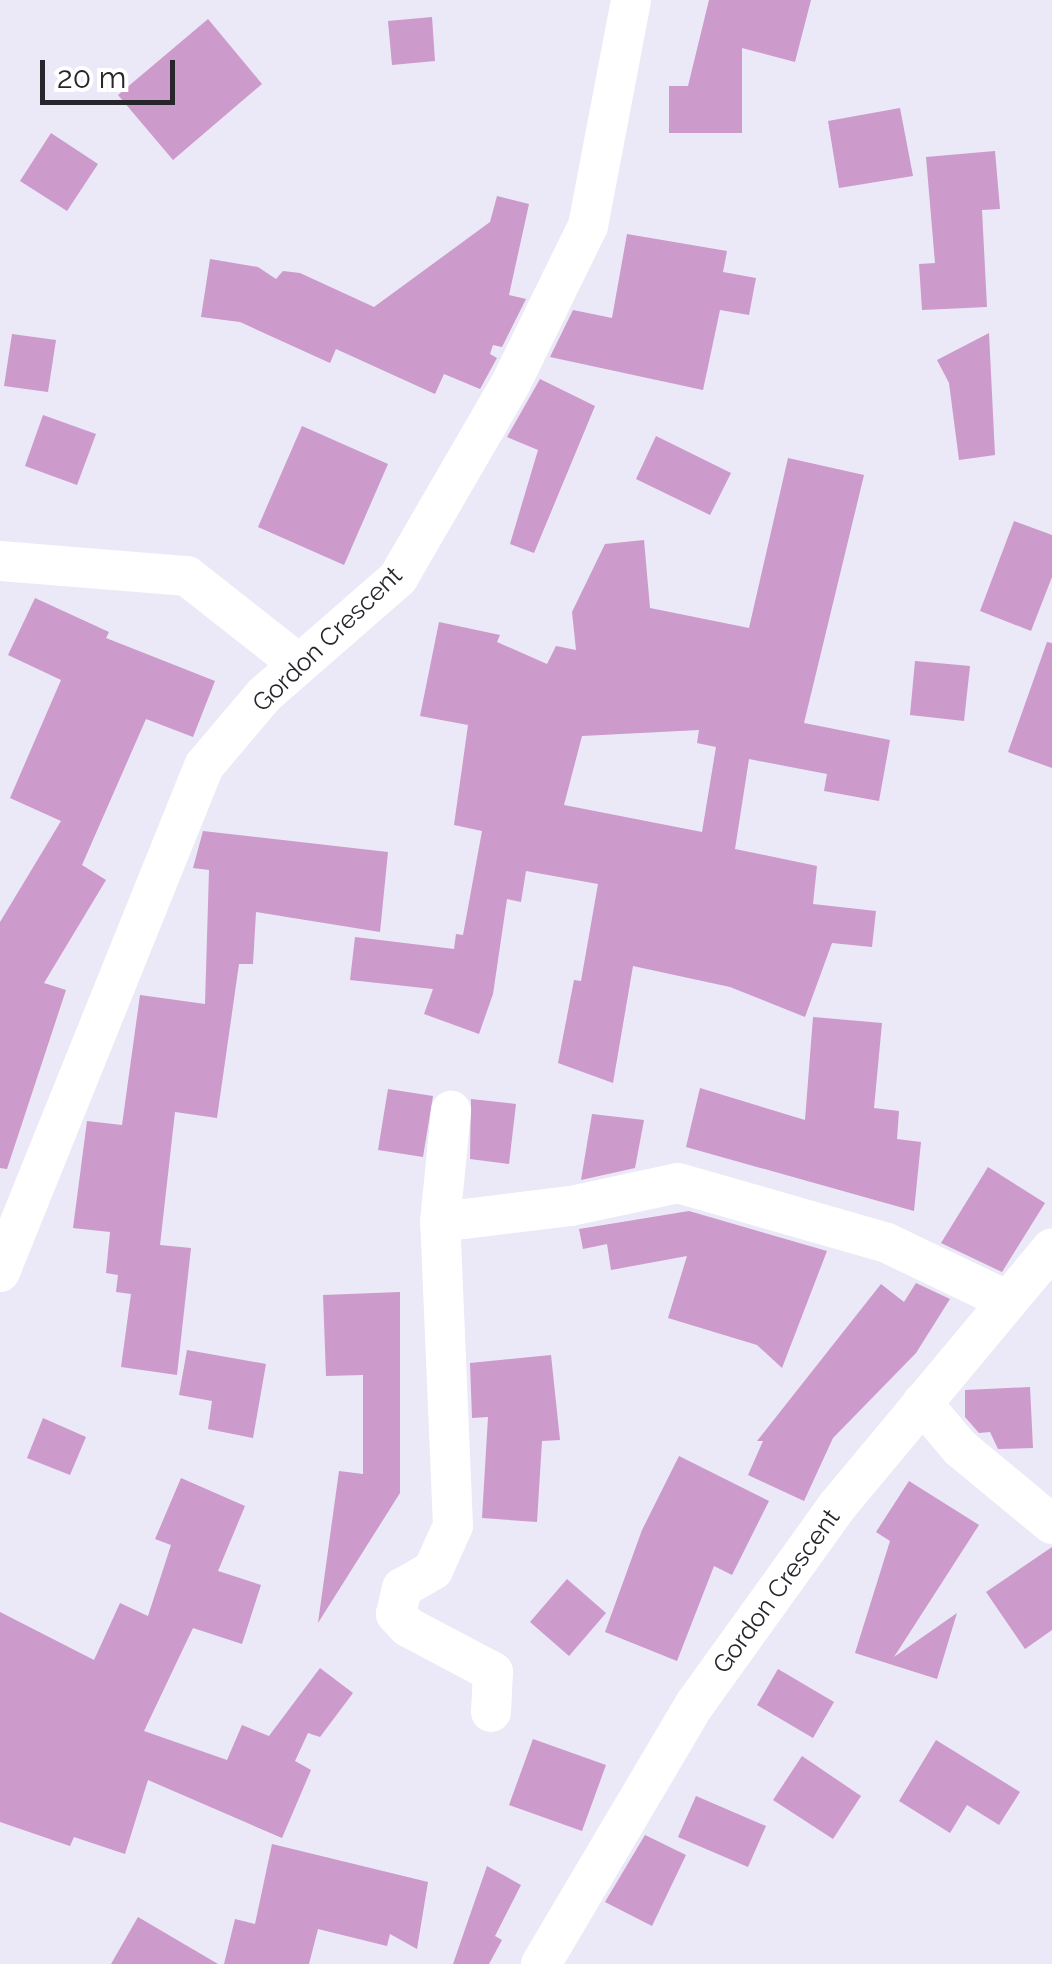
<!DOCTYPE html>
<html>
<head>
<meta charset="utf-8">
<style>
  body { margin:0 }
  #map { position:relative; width:1052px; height:1964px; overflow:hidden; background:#ebe8f7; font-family:Raleway,sans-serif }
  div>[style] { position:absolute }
  .building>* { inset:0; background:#cc9acb }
  .street>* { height:40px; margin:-20px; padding:0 20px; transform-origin:20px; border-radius:20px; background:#fff }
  span { translate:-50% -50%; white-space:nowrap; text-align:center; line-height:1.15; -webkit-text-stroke:10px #fff; paint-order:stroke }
  .street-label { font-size:25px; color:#28262c }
  .scale { position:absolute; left:40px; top:60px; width:135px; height:45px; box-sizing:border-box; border:5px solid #28262c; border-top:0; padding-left:12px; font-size:30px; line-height:35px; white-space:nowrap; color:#28262c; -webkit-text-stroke:8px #fff; paint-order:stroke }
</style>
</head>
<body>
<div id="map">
  <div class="building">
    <i style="clip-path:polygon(709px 0,811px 0,795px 62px,742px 48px,742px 133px,669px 133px,669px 86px,688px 86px)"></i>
    <i style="clip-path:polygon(432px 17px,435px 61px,392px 65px,388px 21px)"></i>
    <i style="clip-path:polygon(208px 19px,262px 84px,173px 160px,118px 95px)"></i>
    <i style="clip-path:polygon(900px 108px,913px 176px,839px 188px,828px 121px)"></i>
    <i style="clip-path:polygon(51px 133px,98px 164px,67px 211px,20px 181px)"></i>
    <i style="clip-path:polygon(995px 151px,1000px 209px,982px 210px,987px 307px,922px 310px,919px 264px,935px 263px,926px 157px)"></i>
    <i style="clip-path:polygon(497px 196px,529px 204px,509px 295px,526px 299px,502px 347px,493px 345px,490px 354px,497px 358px,480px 389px,444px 374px,435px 394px,336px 349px,330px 363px,240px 322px,201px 317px,210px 259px,258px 267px,276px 279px,283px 271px,300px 273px,374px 307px,490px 222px)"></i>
    <i style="clip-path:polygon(627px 234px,727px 251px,723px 272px,756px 278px,749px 315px,720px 310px,703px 390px,550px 357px,573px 310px,612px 318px)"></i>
    <i style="clip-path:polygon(989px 333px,995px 455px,959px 460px,949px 383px,937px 360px)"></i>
    <i style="clip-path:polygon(12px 334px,56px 340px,48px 392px,4px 386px)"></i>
    <i style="clip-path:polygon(540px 379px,595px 406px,534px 553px,510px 544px,538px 450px,507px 437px)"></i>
    <i style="clip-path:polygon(43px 415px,96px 434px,77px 485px,25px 466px)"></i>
    <i style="clip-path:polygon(302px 426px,388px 464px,344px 565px,258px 527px)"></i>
    <i style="clip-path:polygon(656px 436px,731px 473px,710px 515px,636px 479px)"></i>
    <i style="clip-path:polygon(evenodd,788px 458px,864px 475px,804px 723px,890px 740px,879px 801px,824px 791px,827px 774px,749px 759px,735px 849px,817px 866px,813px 904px,876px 911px,872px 947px,832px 943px,805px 1017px,730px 987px,633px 966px,613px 1083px,558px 1063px,574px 980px,581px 981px,598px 884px,526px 871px,521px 902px,507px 899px,493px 994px,479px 1034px,424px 1014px,433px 989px,350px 980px,355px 937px,454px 949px,456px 934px,463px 935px,482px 831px,454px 825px,468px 725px,420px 716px,439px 622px,500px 635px,497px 642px,547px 664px,556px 646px,576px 650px,572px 612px,605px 544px,644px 540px,650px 608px,749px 628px,788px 458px,699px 730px,697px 743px,716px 747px,702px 832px,564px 805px,582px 736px,699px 730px)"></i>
    <i style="clip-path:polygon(1014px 521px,1052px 535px,1052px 577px,1031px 631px,980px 611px)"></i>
    <i style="clip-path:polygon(35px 598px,109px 632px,106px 638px,215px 681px,193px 737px,146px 719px,82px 865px,106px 880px,44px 983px,66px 990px,7px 1169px,0 1168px,0 922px,61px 821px,10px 798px,61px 680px,8px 655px)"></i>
    <i style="clip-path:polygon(1047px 642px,1052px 643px,1052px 768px,1008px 752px)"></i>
    <i style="clip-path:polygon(915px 661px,970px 666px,964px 721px,910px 715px)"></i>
    <i style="clip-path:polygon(203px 831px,388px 852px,380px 932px,256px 912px,253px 964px,239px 964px,217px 1118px,175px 1112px,160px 1245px,191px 1248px,177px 1375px,121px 1367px,131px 1294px,116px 1292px,118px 1275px,106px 1273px,110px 1232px,73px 1228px,87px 1121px,122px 1125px,140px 995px,205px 1004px,209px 870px,193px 868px)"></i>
    <i style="clip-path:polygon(813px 1017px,882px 1023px,874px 1108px,899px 1111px,897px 1139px,921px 1142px,914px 1211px,686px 1147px,700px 1088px,805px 1120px)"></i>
    <i style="clip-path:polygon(388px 1089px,433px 1096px,423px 1157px,378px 1150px)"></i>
    <i style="clip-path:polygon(471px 1099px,516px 1104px,509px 1164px,470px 1159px)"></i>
    <i style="clip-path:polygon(592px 1114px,644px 1120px,635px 1168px,581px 1180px)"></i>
    <i style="clip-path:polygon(988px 1167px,1045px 1203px,1002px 1272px,941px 1243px)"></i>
    <i style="clip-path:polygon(689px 1211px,827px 1251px,782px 1368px,757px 1345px,668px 1318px,687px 1256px,611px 1270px,607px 1244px,583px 1249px,579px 1229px)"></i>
    <i style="clip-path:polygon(916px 1283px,950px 1299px,916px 1353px,833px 1438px,804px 1501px,748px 1475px,763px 1441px,757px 1441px,881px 1284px,904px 1302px)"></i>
    <i style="clip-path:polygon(400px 1292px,400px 1493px,318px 1623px,339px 1471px,363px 1474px,363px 1375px,326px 1376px,323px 1295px)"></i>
    <i style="clip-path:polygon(187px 1350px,266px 1364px,253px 1438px,208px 1429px,212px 1401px,179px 1395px)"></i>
    <i style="clip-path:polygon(551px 1355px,560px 1440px,542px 1441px,537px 1522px,482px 1518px,488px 1417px,472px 1418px,470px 1363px)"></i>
    <i style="clip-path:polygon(1030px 1387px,1033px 1448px,998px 1449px,990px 1432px,979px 1433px,965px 1417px,965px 1390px)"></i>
    <i style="clip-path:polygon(43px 1418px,86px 1437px,70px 1475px,27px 1458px)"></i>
    <i style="clip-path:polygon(679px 1456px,769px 1501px,732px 1575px,714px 1566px,677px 1661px,605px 1632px,642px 1530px)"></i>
    <i style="clip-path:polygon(181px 1478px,245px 1506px,218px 1571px,261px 1585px,242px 1644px,193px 1628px,144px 1731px,227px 1760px,242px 1725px,269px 1736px,320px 1668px,353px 1693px,320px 1737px,308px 1733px,295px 1761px,311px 1770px,282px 1838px,148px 1780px,125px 1854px,74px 1837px,70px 1846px,0 1822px,0 1612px,94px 1660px,120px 1603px,148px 1616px,171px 1545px,155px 1539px)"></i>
    <i style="clip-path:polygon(909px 1481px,979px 1525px,894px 1657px,957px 1613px,937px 1679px,855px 1653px,890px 1541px,876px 1532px)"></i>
    <i style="clip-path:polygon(1052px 1547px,1052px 1630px,1025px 1649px,986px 1592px)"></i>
    <i style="clip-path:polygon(567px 1579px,606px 1613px,569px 1656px,530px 1622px)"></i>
    <i style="clip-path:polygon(778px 1669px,834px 1702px,813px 1738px,757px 1705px)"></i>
    <i style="clip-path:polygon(533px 1739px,606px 1765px,582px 1831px,509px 1805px)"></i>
    <i style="clip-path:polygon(936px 1740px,1020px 1792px,999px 1825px,967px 1805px,950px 1833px,899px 1801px)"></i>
    <i style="clip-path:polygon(802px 1756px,861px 1796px,833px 1839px,773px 1800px)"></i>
    <i style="clip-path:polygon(696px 1796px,766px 1826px,748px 1867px,678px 1837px)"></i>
    <i style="clip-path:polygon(645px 1835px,686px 1855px,652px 1926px,605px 1902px)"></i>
    <i style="clip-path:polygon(272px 1844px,428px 1882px,417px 1949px,390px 1934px,387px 1946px,318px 1929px,309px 1964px,224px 1964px,235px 1919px,255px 1924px)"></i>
    <i style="clip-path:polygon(487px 1866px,521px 1885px,495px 1936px,502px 1940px,489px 1964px,453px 1964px)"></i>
    <i style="clip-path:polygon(138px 1917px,218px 1964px,111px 1964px)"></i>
  </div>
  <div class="street">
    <i style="left:0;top:561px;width:188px;rotate:4.6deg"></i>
    <i style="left:187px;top:576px;width:142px;rotate:38.2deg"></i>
    <i style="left:440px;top:1222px;width:112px;rotate:-84.3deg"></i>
    <i style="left:0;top:1272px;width:546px;rotate:-68.04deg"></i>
    <i style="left:204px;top:766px;width:93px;rotate:-49.8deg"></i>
    <i style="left:264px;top:695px;width:178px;rotate:-41.1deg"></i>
    <i style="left:398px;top:578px;width:225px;rotate:-59.9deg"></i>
    <i style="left:511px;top:383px;width:175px;rotate:-63.9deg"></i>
    <i style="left:588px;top:226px;width:230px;rotate:-79.2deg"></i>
    <i style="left:922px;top:1403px;width:59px;rotate:49.8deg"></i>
    <i style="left:960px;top:1448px;width:119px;rotate:39.6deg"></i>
    <i style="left:491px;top:1712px;width:40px;rotate:-87.1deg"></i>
    <i style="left:493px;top:1672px;width:96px;rotate:-152.1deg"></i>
    <i style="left:408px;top:1627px;width:18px;rotate:-133deg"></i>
    <i style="left:396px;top:1614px;width:27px;rotate:-77deg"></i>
    <i style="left:402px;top:1588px;width:36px;rotate:-30deg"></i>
    <i style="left:433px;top:1570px;width:48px;rotate:-65.6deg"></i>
    <i style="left:453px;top:1526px;width:304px;rotate:-92.4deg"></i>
    <i style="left:440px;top:1222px;width:132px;rotate:-7deg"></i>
    <i style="left:571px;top:1206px;width:109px;rotate:-12.1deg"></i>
    <i style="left:678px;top:1183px;width:217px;rotate:16deg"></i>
    <i style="left:887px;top:1243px;width:134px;rotate:25.6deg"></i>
    <i style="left:541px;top:1964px;width:302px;rotate:-59.4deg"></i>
    <i style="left:695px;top:1704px;width:245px;rotate:-54.3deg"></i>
    <i style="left:838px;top:1505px;width:334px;rotate:-50.2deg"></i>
  </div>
  <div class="street-label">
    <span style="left:327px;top:639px;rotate:-44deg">Gordon Crescent</span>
    <span style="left:776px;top:1591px;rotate:-54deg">Gordon Crescent</span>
  </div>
  <div class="scale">20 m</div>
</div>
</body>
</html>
